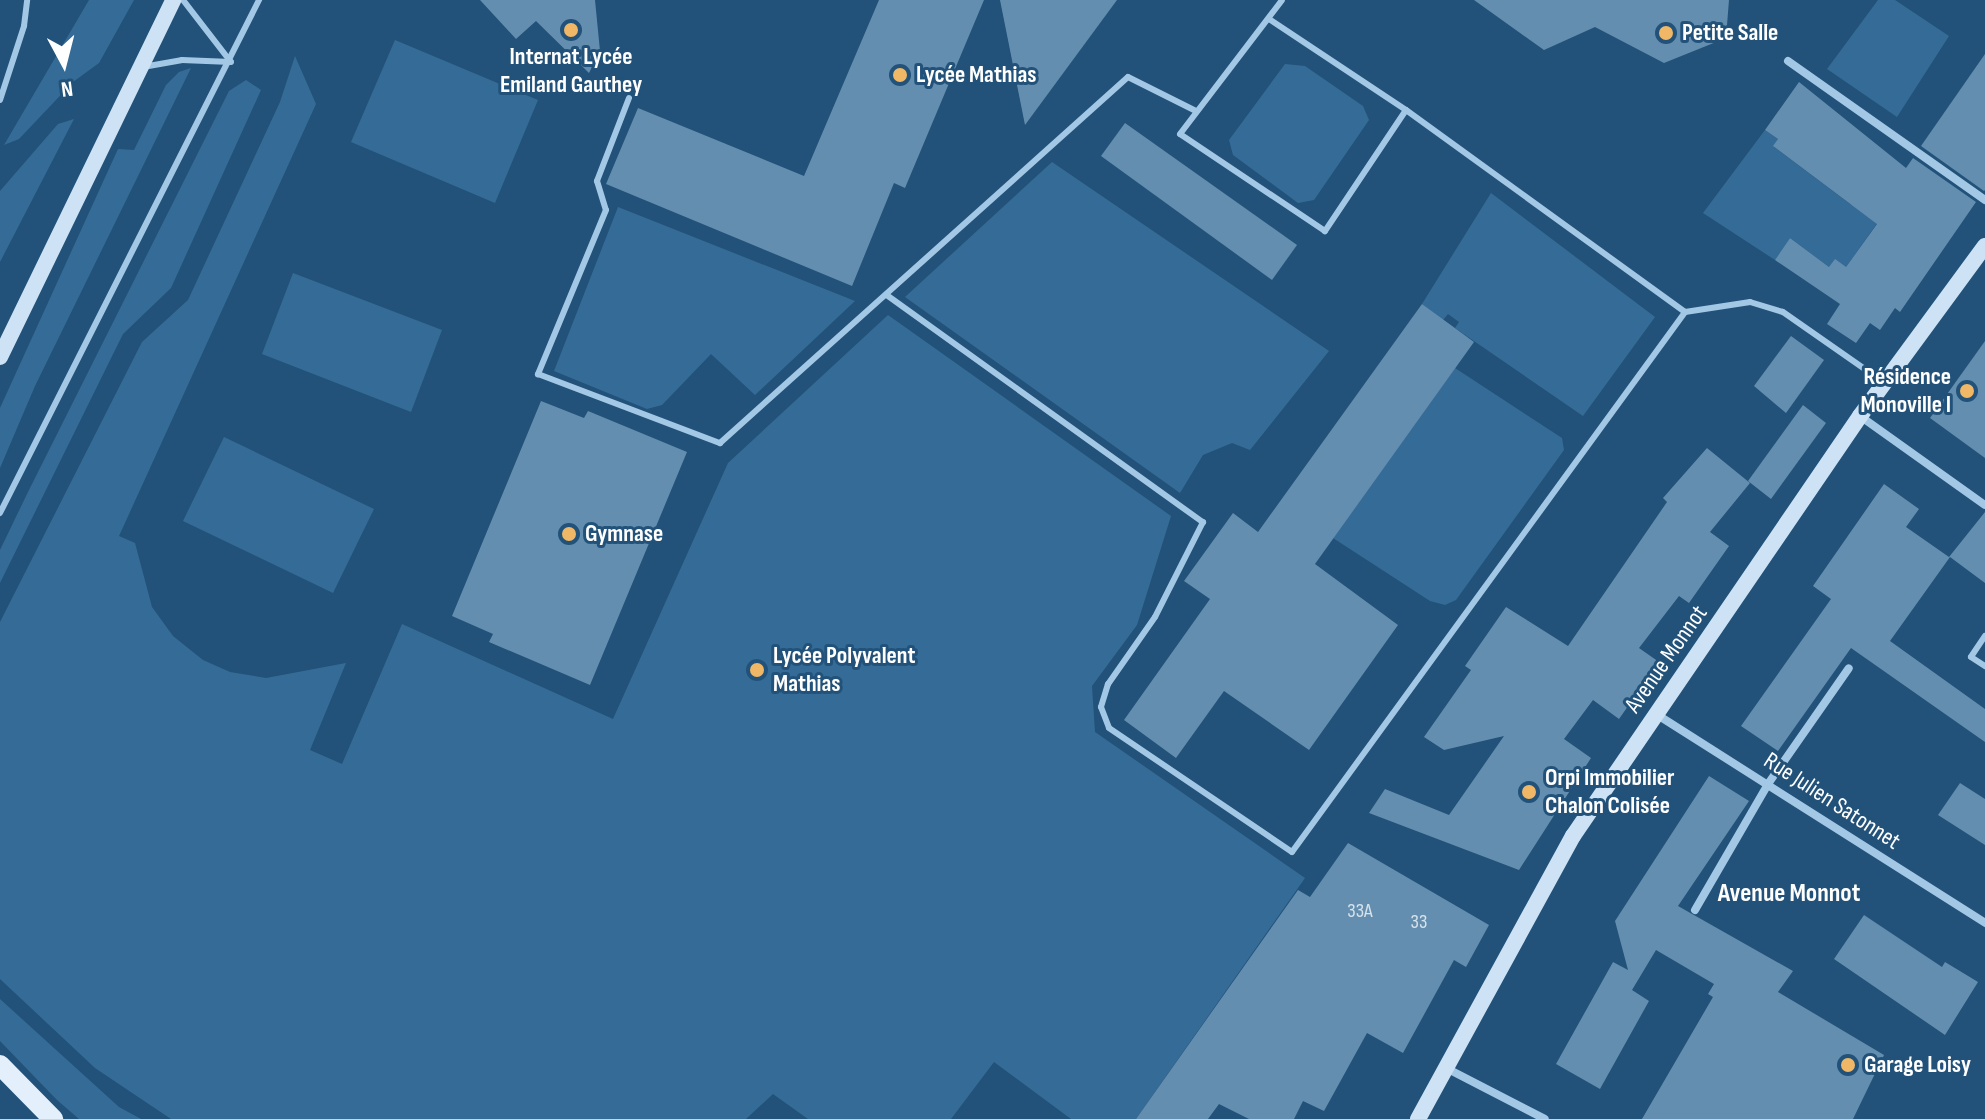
<!DOCTYPE html>
<html>
<head>
<meta charset="utf-8">
<style>
  body { margin:0 }
  #map { position:relative; width:1985px; height:1119px; overflow:hidden; background:#225279; font-family:"Sofia Sans Condensed",sans-serif }
  div>[style] { position:absolute }
  .green>* { inset:0; background:#356c97 }
  .building>* { inset:0; background:#638eaf }
  .lane>* { height:6px; margin:-3px; padding:0 3px; transform-origin:3px; border-radius:3px; background:#a3c8e5 }
  .street>* { height:8px; margin:-4px; padding:0 4px; transform-origin:4px; border-radius:4px; background:#a3c8e5 }
  .secondary>* { height:16px; margin:-8px; padding:0 8px; transform-origin:8px; border-radius:8px; background:#cde2f4 }
  .primary>* { height:20px; margin:-10px; padding:0 10px; transform-origin:10px; border-radius:10px; background:#e3f0fc }
  .dots>* { width:22px; height:22px; translate:-50% -50%; box-sizing:border-box; border:4px solid #225279; border-radius:50% }
  span { translate:-50% -50%; white-space:nowrap; text-align:center; line-height:1.15; -webkit-text-stroke:6px #225279; paint-order:stroke }
  .number-label { font-size:20px; color:#d8e3eb }
  .number-label span { -webkit-text-stroke-width:0 }
  .poi-label { font-size:24px; color:#fff; font-weight:700 }
  .left { translate:0 -50%; text-align:left }
  .right { translate:-100% -50%; text-align:right }
  .street-label { font-size:24px; color:#fff }
  .neighbourhood-label { font-size:26px; color:#fff; font-weight:700 }
  .north { position:absolute; left:24px; top:24px; width:80px; height:80px; -webkit-text-stroke:6px #225279; paint-order:stroke; rotate:173deg; font-size:22px; font-weight:700; line-height:32px; text-align:center; color:#fff }
  .north::after { content:''; display:block; margin:auto; width:28px; height:36px; background:#fff; clip-path:polygon(50% 0,100% 100%,50% 72%,0 100%) }
</style>
</head>
<body>
<div id="map">
  <div class="green">
    <i style="clip-path:polygon(89px 0,134px 0,99px 63px,73px 82px,19px 139px,4px 145px)"></i>
    <i style="clip-path:polygon(1878px 0,1895px 0,1949px 36px,1897px 117px,1827px 69px)"></i>
    <i style="clip-path:polygon(395px 40px,538px 100px,495px 203px,351px 142px)"></i>
    <i style="clip-path:polygon(295px 56px,316px 104px,119px 536px,135px 543px,152px 607px,173px 636px,203px 660px,230px 672px,266px 678px,346px 663px,310px 750px,342px 764px,402px 624px,613px 719px,728px 463px,888px 315px,1171px 516px,1137px 625px,1092px 686px,1095px 732px,1305px 878px,1136px 1119px,1071px 1119px,994px 1062px,951px 1119px,808px 1119px,773px 1094px,746px 1119px,171px 1119px,95px 1068px,0 979px,0 622px,142px 342px,188px 300px,280px 102px)"></i>
    <i style="clip-path:polygon(1285px 64px,1305px 66px,1363px 106px,1369px 120px,1314px 200px,1298px 203px,1233px 155px,1229px 140px)"></i>
    <i style="clip-path:polygon(191px 68px,35px 386px,0 468px,0 408px,118px 149px,134px 150px,166px 85px,179px 72px)"></i>
    <i style="clip-path:polygon(246px 80px,261px 90px,171px 288px,123px 334px,0 583px,0 550px,28px 492px,229px 91px)"></i>
    <i style="clip-path:polygon(74px 119px,0 262px,0 191px,58px 124px)"></i>
    <i style="clip-path:polygon(1765px 130px,1778px 139px,1774px 147px,1850px 204px,1883px 215px,1846px 267px,1829px 267px,1790px 238px,1775px 260px,1703px 213px)"></i>
    <i style="clip-path:polygon(1052px 162px,1329px 351px,1250px 450px,1232px 443px,1203px 455px,1180px 493px,905px 297px)"></i>
    <i style="clip-path:polygon(1491px 193px,1655px 317px,1583px 416px,1455px 328px,1459px 322px,1448px 314px,1443px 320px,1422px 304px)"></i>
    <i style="clip-path:polygon(618px 207px,855px 301px,755px 395px,711px 354px,662px 405px,647px 409px,554px 371px)"></i>
    <i style="clip-path:polygon(293px 273px,442px 330px,411px 412px,262px 354px)"></i>
    <i style="clip-path:polygon(1455px 368px,1562px 438px,1564px 450px,1456px 600px,1445px 605px,1430px 601px,1333px 538px)"></i>
    <i style="clip-path:polygon(224px 437px,374px 509px,333px 593px,183px 521px)"></i>
    <i style="clip-path:polygon(0 999px,119px 1107px,141px 1119px,79px 1119px,57px 1100px,0 1041px)"></i>
  </div>
  <div class="building">
    <i style="clip-path:polygon(480px 0,595px 0,600px 51px,589px 73px,536px 21px,516px 39px)"></i>
    <i style="clip-path:polygon(879px 0,984px 0,905px 188px,894px 183px,852px 286px,606px 184px,638px 108px,804px 176px)"></i>
    <i style="clip-path:polygon(1000px 0,1117px 0,1025px 125px)"></i>
    <i style="clip-path:polygon(1474px 0,1729px 0,1726px 38px,1664px 63px,1595px 27px,1544px 50px)"></i>
    <i style="clip-path:polygon(1985px 54px,1985px 190px,1984px 191px,1921px 146px)"></i>
    <i style="clip-path:polygon(1799px 82px,1906px 168px,1913px 158px,1976px 202px,1900px 312px,1895px 308px,1880px 330px,1870px 323px,1856px 343px,1827px 324px,1840px 304px,1775px 260px,1790px 238px,1829px 267px,1835px 259px,1846px 267px,1877px 224px,1773px 146px,1778px 139px,1765px 130px)"></i>
    <i style="clip-path:polygon(1125px 123px,1297px 245px,1272px 280px,1101px 156px)"></i>
    <i style="clip-path:polygon(1422px 304px,1474px 342px,1315px 564px,1398px 625px,1309px 750px,1224px 691px,1176px 758px,1124px 720px,1210px 599px,1184px 581px,1233px 513px,1258px 532px)"></i>
    <i style="clip-path:polygon(1791px 336px,1824px 360px,1786px 413px,1754px 386px)"></i>
    <i style="clip-path:polygon(1985px 341px,1985px 458px,1930px 418px)"></i>
    <i style="clip-path:polygon(541px 401px,584px 418px,588px 411px,687px 452px,590px 685px,489px 642px,493px 634px,452px 616px)"></i>
    <i style="clip-path:polygon(1803px 405px,1826px 423px,1771px 499px,1748px 481px)"></i>
    <i style="clip-path:polygon(1707px 448px,1750px 483px,1710px 532px,1729px 546px,1689px 603px,1679px 596px,1639px 648px,1659px 662px,1619px 719px,1593px 700px,1564px 739px,1591px 758px,1519px 870px,1369px 813px,1385px 789px,1449px 815px,1504px 736px,1444px 750px,1424px 737px,1471px 670px,1465px 666px,1506px 607px,1568px 646px,1667px 502px,1663px 498px)"></i>
    <i style="clip-path:polygon(1884px 484px,1919px 509px,1906px 527px,1949px 557px,1985px 512px,1985px 583px,1950px 557px,1890px 641px,1985px 709px,1985px 742px,1851px 648px,1778px 751px,1741px 726px,1831px 599px,1813px 586px)"></i>
    <i style="clip-path:polygon(1709px 776px,1749px 801px,1678px 906px,1793px 971px,1778px 992px,1884px 1055px,1853px 1119px,1642px 1119px,1713px 997px,1708px 994px,1714px 984px,1656px 950px,1632px 990px,1649px 1001px,1600px 1089px,1556px 1064px,1613px 962px,1628px 970px,1615px 921px)"></i>
    <i style="clip-path:polygon(1960px 783px,1985px 799px,1985px 845px,1938px 815px)"></i>
    <i style="clip-path:polygon(1348px 843px,1489px 925px,1466px 967px,1454px 960px,1403px 1053px,1367px 1033px,1324px 1111px,1303px 1101px,1294px 1119px,1249px 1119px,1219px 1104px,1208px 1119px,1136px 1119px,1298px 890px,1310px 897px)"></i>
    <i style="clip-path:polygon(1864px 915px,1942px 967px,1945px 962px,1978px 982px,1945px 1035px,1834px 959px)"></i>
  </div>
  <div class="lane">
    <i style="left:183px;top:0;width:78px;rotate:52.3deg"></i>
    <i style="left:1269px;top:19px;width:164px;rotate:33.6deg"></i>
    <i style="left:1406px;top:110px;width:146px;rotate:123.8deg"></i>
    <i style="left:1325px;top:231px;width:174px;rotate:-146.2deg"></i>
    <i style="left:1180px;top:134px;width:168px;rotate:-52.7deg"></i>
    <i style="left:143px;top:67px;width:40px;rotate:-10deg"></i>
    <i style="left:182px;top:60px;width:49px;rotate:2.3deg"></i>
    <i style="left:629px;top:98px;width:89px;rotate:111.1deg"></i>
    <i style="left:597px;top:181px;width:30px;rotate:73deg"></i>
    <i style="left:606px;top:210px;width:178px;rotate:112.5deg"></i>
    <i style="left:538px;top:374px;width:195px;rotate:20.8deg"></i>
    <i style="left:720px;top:443px;width:548px;rotate:-41.89deg"></i>
    <i style="left:1128px;top:77px;width:76px;rotate:26.6deg"></i>
    <i style="left:0;top:100px;width:78px;rotate:-72deg"></i>
    <i style="left:24px;top:26px;width:26px;rotate:-83deg"></i>
    <i style="left:888px;top:296px;width:388px;rotate:35.7deg"></i>
    <i style="left:1203px;top:522px;width:106px;rotate:116.8deg"></i>
    <i style="left:1155px;top:617px;width:82px;rotate:125deg"></i>
    <i style="left:1108px;top:684px;width:24px;rotate:107deg"></i>
    <i style="left:1101px;top:707px;width:22px;rotate:69deg"></i>
    <i style="left:1109px;top:728px;width:221px;rotate:34.1deg"></i>
    <i style="left:1292px;top:852px;width:668px;rotate:-53.95deg"></i>
    <i style="left:1685px;top:312px;width:344px;rotate:-144.1deg"></i>
    <i style="left:1685px;top:312px;width:66px;rotate:-8.7deg"></i>
    <i style="left:1750px;top:302px;width:34px;rotate:17deg"></i>
    <i style="left:1783px;top:312px;width:121px;rotate:34.9deg"></i>
    <i style="left:0;top:513px;width:575px;rotate:-63.21deg"></i>
    <i style="left:1985px;top:636px;width:25px;rotate:124deg"></i>
    <i style="left:1971px;top:657px;width:17px;rotate:33deg"></i>
  </div>
  <div class="street">
    <i style="left:1788px;top:61px;width:241px;rotate:35.2deg"></i>
    <i style="left:1860px;top:416px;width:153px;rotate:35.5deg"></i>
    <i style="left:1656px;top:714px;width:390px;rotate:32.4deg"></i>
    <i style="left:1695px;top:910px;width:146px;rotate:-59.9deg"></i>
    <i style="left:1768px;top:784px;width:141px;rotate:-55.1deg"></i>
    <i style="left:1446px;top:1068px;width:111px;rotate:27.3deg"></i>
  </div>
  <div class="secondary">
    <i style="left:0;top:357px;width:397px;rotate:-64.1deg"></i>
    <i style="left:1418px;top:1119px;width:323px;rotate:-61.3deg"></i>
    <i style="left:1573px;top:836px;width:509px;rotate:-55.65deg"></i>
    <i style="left:1860px;top:416px;width:211px;rotate:-53.7deg"></i>
  </div>
  <div class="primary">
    <i style="left:0;top:1065px;width:76px;rotate:45.5deg"></i>
  </div>
  <div class="dots">
    <i style="left:571px;top:30px;background:#f0b866"></i>
    <i style="left:1666px;top:33px;background:#f0b866"></i>
    <i style="left:900px;top:75px;background:#f0b866"></i>
    <i style="left:1967px;top:391px;background:#f0b866"></i>
    <i style="left:569px;top:534px;background:#f0b866"></i>
    <i style="left:757px;top:670px;background:#f0b866"></i>
    <i style="left:1529px;top:792px;background:#f0b866"></i>
    <i style="left:1848px;top:1065px;background:#f0b866"></i>
  </div>
  <div class="number-label">
    <span style="left:1360px;top:911px">33A</span>
    <span style="left:1419px;top:922px">33</span>
  </div>
  <div class="poi-label">
    <span class="left" style="left:1682px;top:33px">Petite Salle</span>
    <span style="left:571px;top:71px">Internat Lycée<br>Emiland Gauthey</span>
    <span class="left" style="left:916px;top:75px">Lycée Mathias</span>
    <span class="right" style="left:1951px;top:391px">Résidence<br>Monoville I</span>
    <span class="left" style="left:585px;top:534px">Gymnase</span>
    <span class="left" style="left:773px;top:670px">Lycée Polyvalent<br>Mathias</span>
    <span class="left" style="left:1545px;top:792px">Orpi Immobilier<br>Chalon Colisée</span>
    <span class="left" style="left:1864px;top:1065px">Garage Loisy</span>
  </div>
  <div class="street-label">
    <span style="left:1666px;top:659px;rotate:-55deg">Avenue Monnot</span>
    <span style="left:1832px;top:801px;rotate:33deg">Rue Julien Satonnet</span>
  </div>
  <div class="neighbourhood-label">
    <span style="left:1789px;top:894px">Avenue Monnot</span>
  </div>
  <div class="north">N</div>
</div>
</body>
</html>
